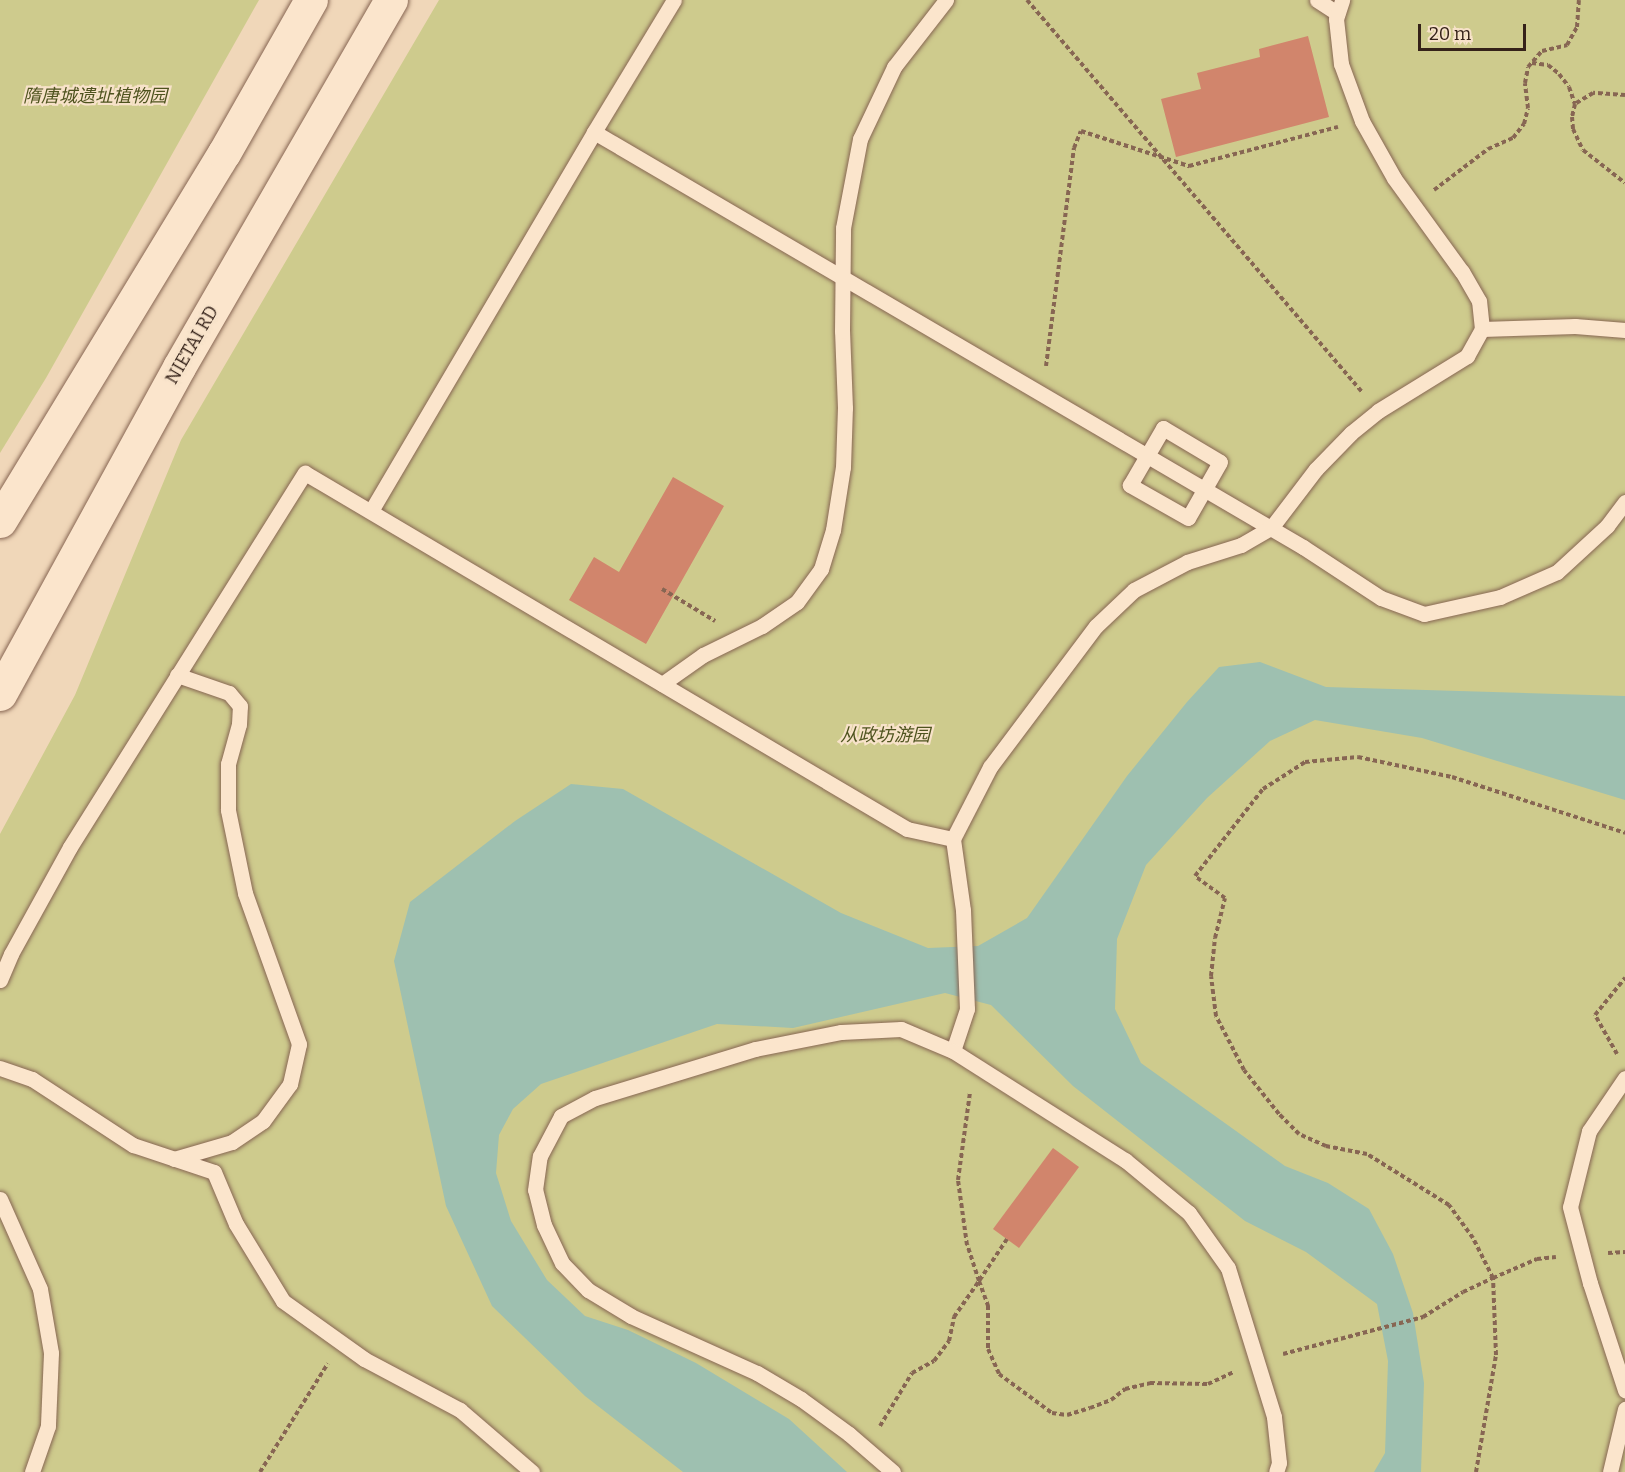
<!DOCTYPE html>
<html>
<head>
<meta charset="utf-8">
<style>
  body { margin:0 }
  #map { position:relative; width:1625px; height:1472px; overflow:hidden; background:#f0d7b9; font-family:Bitter,"Noto Sans SC",serif }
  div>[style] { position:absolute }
  .green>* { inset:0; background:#cecb8d }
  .water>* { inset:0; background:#9ec0b0 }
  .building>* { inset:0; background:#d1856c }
  .path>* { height:4px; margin-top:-2px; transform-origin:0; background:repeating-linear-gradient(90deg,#876653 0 4.5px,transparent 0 7.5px) }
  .roads { filter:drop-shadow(0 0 2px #876653) drop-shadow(0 0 2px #876653) }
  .lane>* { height:15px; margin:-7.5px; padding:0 7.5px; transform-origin:7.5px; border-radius:7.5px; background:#fbe5cc }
  .secondary>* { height:33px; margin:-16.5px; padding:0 16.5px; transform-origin:16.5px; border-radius:16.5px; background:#fbe5cc }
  span { translate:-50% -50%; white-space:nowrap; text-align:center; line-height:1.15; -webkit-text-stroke:4.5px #f7e2c9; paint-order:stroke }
  .park-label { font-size:18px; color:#4e531e; font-style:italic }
  .street-label { font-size:18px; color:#352219 }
  .scale { position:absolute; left:1418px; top:24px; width:108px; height:27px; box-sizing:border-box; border:3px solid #352219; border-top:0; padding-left:8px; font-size:18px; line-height:21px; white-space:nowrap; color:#352219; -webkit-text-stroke:4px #f7e2c9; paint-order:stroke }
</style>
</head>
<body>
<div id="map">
  <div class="green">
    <i style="clip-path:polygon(0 0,259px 0,46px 378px,0 453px)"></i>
    <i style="clip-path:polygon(439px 0,1625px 0,1625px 1472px,0 1472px,0 834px,75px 695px,181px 440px)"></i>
  </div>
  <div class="water">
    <i style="clip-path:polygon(1260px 662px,1326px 687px,1625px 696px,1625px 800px,1422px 738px,1315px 720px,1270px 741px,1207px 798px,1146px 865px,1117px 939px,1115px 1009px,1141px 1063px,1285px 1166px,1328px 1183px,1369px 1209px,1393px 1254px,1413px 1313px,1424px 1383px,1421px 1472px,1374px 1472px,1385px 1453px,1388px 1361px,1377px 1304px,1306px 1252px,1245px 1221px,1073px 1086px,991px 1005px,945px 993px,793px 1028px,717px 1024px,541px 1084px,513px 1109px,499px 1135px,496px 1173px,511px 1221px,547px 1280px,585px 1316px,628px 1330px,696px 1363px,789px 1419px,847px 1472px,683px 1472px,585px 1396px,492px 1306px,446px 1206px,394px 961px,410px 902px,515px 821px,571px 784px,623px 789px,841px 913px,928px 948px,978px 946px,1027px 918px,1127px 776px,1187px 702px,1219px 667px)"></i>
  </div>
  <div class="building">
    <i style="clip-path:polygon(1308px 36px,1329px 117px,1176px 157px,1161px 99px,1201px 89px,1197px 73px,1260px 57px,1259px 49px)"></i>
    <i style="clip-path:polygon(673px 477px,724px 506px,646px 644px,569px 600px,594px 557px,619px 572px)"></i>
    <i style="clip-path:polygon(1053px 1148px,1079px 1167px,1019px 1248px,993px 1229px)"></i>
  </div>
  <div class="path">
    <i style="left:1027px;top:0;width:516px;rotate:49.48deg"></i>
    <i style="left:1532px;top:63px;width:16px;rotate:7deg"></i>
    <i style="left:1548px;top:65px;width:14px;rotate:39deg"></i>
    <i style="left:1559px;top:74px;width:16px;rotate:52deg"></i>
    <i style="left:1569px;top:87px;width:18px;rotate:71deg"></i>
    <i style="left:1625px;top:95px;width:32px;rotate:-176deg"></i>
    <i style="left:1593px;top:93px;width:21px;rotate:149deg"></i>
    <i style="left:1575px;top:104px;width:13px;rotate:103deg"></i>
    <i style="left:1572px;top:117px;width:12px;rotate:85deg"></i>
    <i style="left:1573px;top:129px;width:23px;rotate:65deg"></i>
    <i style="left:1583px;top:150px;width:53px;rotate:38.2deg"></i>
    <i style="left:1434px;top:190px;width:68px;rotate:-37.2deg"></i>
    <i style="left:1488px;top:149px;width:27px;rotate:-24deg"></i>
    <i style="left:1513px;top:138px;width:18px;rotate:-52deg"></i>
    <i style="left:1524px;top:124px;width:16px;rotate:-76deg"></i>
    <i style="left:1528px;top:108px;width:25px;rotate:-97deg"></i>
    <i style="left:1525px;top:83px;width:16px;rotate:-79deg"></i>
    <i style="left:1528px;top:67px;width:21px;rotate:-49deg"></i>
    <i style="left:1542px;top:51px;width:26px;rotate:-13deg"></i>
    <i style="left:1567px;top:45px;width:21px;rotate:-61deg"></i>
    <i style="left:1577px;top:27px;width:27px;rotate:-86deg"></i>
    <i style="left:1046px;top:366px;width:220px;rotate:-82.7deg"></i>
    <i style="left:1074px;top:148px;width:18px;rotate:-68deg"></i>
    <i style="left:1081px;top:131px;width:114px;rotate:18deg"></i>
    <i style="left:1189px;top:166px;width:154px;rotate:-14.7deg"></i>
    <i style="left:662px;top:589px;width:62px;rotate:31.1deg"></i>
    <i style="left:1617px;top:1054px;width:45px;rotate:-119.4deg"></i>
    <i style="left:1595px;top:1015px;width:48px;rotate:-51deg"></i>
    <i style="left:1007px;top:1239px;width:50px;rotate:123.7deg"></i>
    <i style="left:979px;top:1281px;width:27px;rotate:70deg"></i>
    <i style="left:988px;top:1306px;width:43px;rotate:90deg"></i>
    <i style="left:988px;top:1349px;width:27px;rotate:66deg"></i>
    <i style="left:999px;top:1374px;width:66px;rotate:36.3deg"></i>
    <i style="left:1052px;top:1413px;width:15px;rotate:8deg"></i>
    <i style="left:1067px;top:1415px;width:24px;rotate:-17deg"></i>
    <i style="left:1090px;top:1408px;width:22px;rotate:-21deg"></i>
    <i style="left:1111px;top:1400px;width:18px;rotate:-38deg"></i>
    <i style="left:1125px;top:1389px;width:26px;rotate:-13deg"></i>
    <i style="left:1150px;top:1383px;width:58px;rotate:1deg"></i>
    <i style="left:1208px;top:1384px;width:29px;rotate:-25deg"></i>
    <i style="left:1608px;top:1253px;width:17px;rotate:-3deg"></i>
    <i style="left:1283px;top:1354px;width:145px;rotate:-14.8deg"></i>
    <i style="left:1423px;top:1317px;width:47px;rotate:-32deg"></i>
    <i style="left:1463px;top:1292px;width:33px;rotate:-25deg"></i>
    <i style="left:1493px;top:1278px;width:48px;rotate:-23.4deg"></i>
    <i style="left:1537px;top:1259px;width:19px;rotate:-6deg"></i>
    <i style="left:880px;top:1426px;width:62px;rotate:-58.9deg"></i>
    <i style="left:912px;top:1373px;width:25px;rotate:-29deg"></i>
    <i style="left:934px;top:1361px;width:25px;rotate:-53deg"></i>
    <i style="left:949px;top:1341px;width:25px;rotate:-78deg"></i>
    <i style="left:954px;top:1317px;width:44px;rotate:-55.2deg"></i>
    <i style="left:979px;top:1281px;width:38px;rotate:-108deg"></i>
    <i style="left:967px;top:1245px;width:66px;rotate:-97.9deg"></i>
    <i style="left:958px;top:1180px;width:89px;rotate:-82.2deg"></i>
    <i style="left:260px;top:1472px;width:128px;rotate:-58deg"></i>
    <i style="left:1476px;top:1472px;width:119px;rotate:-80.3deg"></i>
    <i style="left:1496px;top:1355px;width:77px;rotate:-92.2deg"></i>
    <i style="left:1493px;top:1278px;width:45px;rotate:-116.6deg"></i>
    <i style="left:1473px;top:1238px;width:41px;rotate:-126deg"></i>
    <i style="left:1449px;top:1205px;width:97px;rotate:-148.1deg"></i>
    <i style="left:1367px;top:1154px;width:42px;rotate:-169deg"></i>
    <i style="left:1326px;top:1146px;width:30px;rotate:-156deg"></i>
    <i style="left:1299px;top:1134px;width:28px;rotate:-135deg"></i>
    <i style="left:1279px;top:1114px;width:56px;rotate:-128.5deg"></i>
    <i style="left:1244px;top:1070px;width:61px;rotate:-117.4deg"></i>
    <i style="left:1216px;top:1016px;width:40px;rotate:-97.1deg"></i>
    <i style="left:1211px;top:976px;width:38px;rotate:-84deg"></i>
    <i style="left:1215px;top:938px;width:41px;rotate:-76deg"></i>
    <i style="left:1225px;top:898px;width:37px;rotate:-144deg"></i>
    <i style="left:1195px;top:876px;width:110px;rotate:-52deg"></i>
    <i style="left:1263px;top:789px;width:50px;rotate:-32.7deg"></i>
    <i style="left:1305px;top:762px;width:53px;rotate:-5.4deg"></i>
    <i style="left:1358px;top:757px;width:96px;rotate:12deg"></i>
    <i style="left:1452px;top:777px;width:182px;rotate:17.9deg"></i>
  </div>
  <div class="roads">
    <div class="lane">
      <i style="left:1317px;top:0;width:24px;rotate:33deg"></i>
      <i style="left:594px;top:132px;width:154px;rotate:-58.8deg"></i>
      <i style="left:1482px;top:329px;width:93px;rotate:-1.8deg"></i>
      <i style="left:1575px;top:326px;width:50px;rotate:4.6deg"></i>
      <i style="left:1163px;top:428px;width:66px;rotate:30.8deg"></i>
      <i style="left:1220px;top:462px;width:64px;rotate:119.7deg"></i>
      <i style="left:1188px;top:518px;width:67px;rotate:-150.4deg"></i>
      <i style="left:1130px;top:485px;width:66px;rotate:-59.9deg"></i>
      <i style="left:371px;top:511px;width:440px;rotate:-59.5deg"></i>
      <i style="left:594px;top:132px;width:822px;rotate:30.34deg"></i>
      <i style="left:1303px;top:547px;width:93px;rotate:33.2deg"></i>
      <i style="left:1381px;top:598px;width:46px;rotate:20.4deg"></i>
      <i style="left:1424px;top:614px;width:78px;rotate:-12.6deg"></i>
      <i style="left:1500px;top:597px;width:62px;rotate:-23.7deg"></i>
      <i style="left:1557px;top:572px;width:68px;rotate:-42.6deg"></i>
      <i style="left:1607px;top:526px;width:30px;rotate:-53deg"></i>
      <i style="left:662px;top:684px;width:50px;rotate:-35.3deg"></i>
      <i style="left:703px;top:655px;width:66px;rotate:-26.2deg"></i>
      <i style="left:762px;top:626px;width:42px;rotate:-34.4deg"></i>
      <i style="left:797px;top:602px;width:41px;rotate:-54deg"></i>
      <i style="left:821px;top:569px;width:41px;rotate:-72.9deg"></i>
      <i style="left:833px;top:530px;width:64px;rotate:-81deg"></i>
      <i style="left:843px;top:467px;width:59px;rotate:-88.1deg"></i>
      <i style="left:845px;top:408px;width:77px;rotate:-92.2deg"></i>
      <i style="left:842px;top:331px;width:103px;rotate:-89.4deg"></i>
      <i style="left:843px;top:228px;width:91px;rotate:-79.2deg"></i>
      <i style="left:860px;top:139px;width:80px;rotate:-64.7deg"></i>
      <i style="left:894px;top:67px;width:85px;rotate:-52.2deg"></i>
      <i style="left:953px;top:839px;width:81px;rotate:-62.8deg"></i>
      <i style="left:990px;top:767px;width:176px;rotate:-53.1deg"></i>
      <i style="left:1096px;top:626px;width:52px;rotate:-43.5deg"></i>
      <i style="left:1134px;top:590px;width:60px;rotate:-27.8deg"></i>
      <i style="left:1187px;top:562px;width:57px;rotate:-17.5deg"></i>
      <i style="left:1241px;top:545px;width:34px;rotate:-30deg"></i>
      <i style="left:1271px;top:528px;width:74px;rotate:-52.7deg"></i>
      <i style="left:1316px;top:469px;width:50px;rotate:-45.8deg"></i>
      <i style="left:1351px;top:433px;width:35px;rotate:-39deg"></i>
      <i style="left:1378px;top:411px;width:105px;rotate:-31.7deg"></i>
      <i style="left:1467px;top:356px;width:31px;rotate:-61deg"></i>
      <i style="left:1482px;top:329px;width:28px;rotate:-96deg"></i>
      <i style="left:1479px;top:301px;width:34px;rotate:-120deg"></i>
      <i style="left:1462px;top:272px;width:116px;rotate:-125.9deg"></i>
      <i style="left:1394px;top:178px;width:65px;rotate:-119.3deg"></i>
      <i style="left:1362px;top:121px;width:61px;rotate:-110.2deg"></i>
      <i style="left:1341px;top:64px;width:45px;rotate:-96.3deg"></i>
      <i style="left:1336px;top:19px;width:20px;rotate:-72deg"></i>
      <i style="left:0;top:980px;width:28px;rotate:-67deg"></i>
      <i style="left:11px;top:954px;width:122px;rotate:-61.1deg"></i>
      <i style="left:70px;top:847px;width:442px;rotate:-57.9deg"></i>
      <i style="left:305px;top:473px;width:699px;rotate:30.6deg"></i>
      <i style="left:907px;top:829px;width:47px;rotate:12.3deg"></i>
      <i style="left:953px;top:839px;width:72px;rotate:82deg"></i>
      <i style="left:963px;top:910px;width:99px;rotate:87.7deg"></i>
      <i style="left:967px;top:1009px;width:44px;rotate:108.4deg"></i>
      <i style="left:0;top:1068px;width:34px;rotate:19deg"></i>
      <i style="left:32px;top:1079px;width:121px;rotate:33.2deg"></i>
      <i style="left:133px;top:1145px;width:85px;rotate:18.4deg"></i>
      <i style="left:214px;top:1172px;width:56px;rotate:67.1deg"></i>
      <i style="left:236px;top:1224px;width:90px;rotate:58.6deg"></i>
      <i style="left:283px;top:1301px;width:100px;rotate:35.6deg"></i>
      <i style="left:364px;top:1359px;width:109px;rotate:28deg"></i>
      <i style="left:460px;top:1410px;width:95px;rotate:40.7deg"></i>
      <i style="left:1625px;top:1078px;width:64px;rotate:124.2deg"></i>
      <i style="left:1589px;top:1131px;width:78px;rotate:104deg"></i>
      <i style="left:1570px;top:1207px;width:79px;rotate:75.3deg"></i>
      <i style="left:1590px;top:1283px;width:113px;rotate:71.9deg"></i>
      <i style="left:174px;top:1159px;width:60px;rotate:-16.3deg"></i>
      <i style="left:232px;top:1142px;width:37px;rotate:-34deg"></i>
      <i style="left:263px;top:1121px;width:46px;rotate:-53.9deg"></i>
      <i style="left:290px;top:1084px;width:41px;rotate:-77.3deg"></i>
      <i style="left:299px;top:1044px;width:160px;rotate:-109.7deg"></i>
      <i style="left:245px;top:893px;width:85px;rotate:-101.6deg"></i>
      <i style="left:228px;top:810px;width:46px;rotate:-90deg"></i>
      <i style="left:228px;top:764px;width:41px;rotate:-74.6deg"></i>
      <i style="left:239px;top:724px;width:18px;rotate:-87deg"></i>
      <i style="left:240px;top:706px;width:17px;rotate:-130deg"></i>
      <i style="left:229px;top:693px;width:55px;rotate:-160.9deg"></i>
      <i style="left:0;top:1199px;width:98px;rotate:66deg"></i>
      <i style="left:40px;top:1289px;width:65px;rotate:80.2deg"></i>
      <i style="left:51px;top:1353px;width:73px;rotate:92.4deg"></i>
      <i style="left:48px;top:1426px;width:49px;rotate:109.2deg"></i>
      <i style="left:893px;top:1472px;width:58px;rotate:-139.2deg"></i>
      <i style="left:849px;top:1434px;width:59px;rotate:-143.9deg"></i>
      <i style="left:801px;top:1399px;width:51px;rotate:-149.4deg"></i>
      <i style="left:757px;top:1373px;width:138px;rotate:-155.7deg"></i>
      <i style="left:631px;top:1316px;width:50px;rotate:-148.8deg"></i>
      <i style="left:588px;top:1290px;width:37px;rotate:-134deg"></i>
      <i style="left:562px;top:1263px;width:42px;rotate:-115.3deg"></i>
      <i style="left:544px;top:1225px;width:36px;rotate:-104deg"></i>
      <i style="left:535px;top:1190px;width:34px;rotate:-82deg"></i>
      <i style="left:540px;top:1156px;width:45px;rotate:-62.3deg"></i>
      <i style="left:561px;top:1116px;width:38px;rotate:-28deg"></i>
      <i style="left:595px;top:1098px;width:167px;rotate:-17deg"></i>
      <i style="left:755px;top:1049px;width:88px;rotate:-11.2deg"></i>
      <i style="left:841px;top:1032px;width:60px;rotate:-2.9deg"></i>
      <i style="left:901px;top:1029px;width:56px;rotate:22.9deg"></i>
      <i style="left:953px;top:1051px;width:204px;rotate:32.4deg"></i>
      <i style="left:1125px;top:1160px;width:83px;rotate:39.6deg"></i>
      <i style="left:1189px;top:1213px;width:67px;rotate:54.7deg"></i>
      <i style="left:1228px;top:1268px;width:156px;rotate:72.8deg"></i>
      <i style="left:1274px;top:1417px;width:46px;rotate:83.8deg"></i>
      <i style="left:1279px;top:1463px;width:9px;rotate:108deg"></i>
      <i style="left:1610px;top:1472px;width:65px;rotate:-76.6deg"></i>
    </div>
    <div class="secondary">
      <i style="left:0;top:521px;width:431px;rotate:-58.7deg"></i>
      <i style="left:224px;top:153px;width:176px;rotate:-60.4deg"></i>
      <i style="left:0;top:694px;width:373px;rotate:-61.3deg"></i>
      <i style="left:179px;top:367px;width:424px;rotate:-60deg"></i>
    </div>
  </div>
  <div class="park-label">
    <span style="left:95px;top:96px">隋唐城遗址植物园</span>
    <span style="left:885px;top:735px">从政坊游园</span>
  </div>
  <div class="street-label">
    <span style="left:192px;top:345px;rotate:-60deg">NIETAI RD</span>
  </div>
  <div class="scale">20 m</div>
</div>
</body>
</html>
